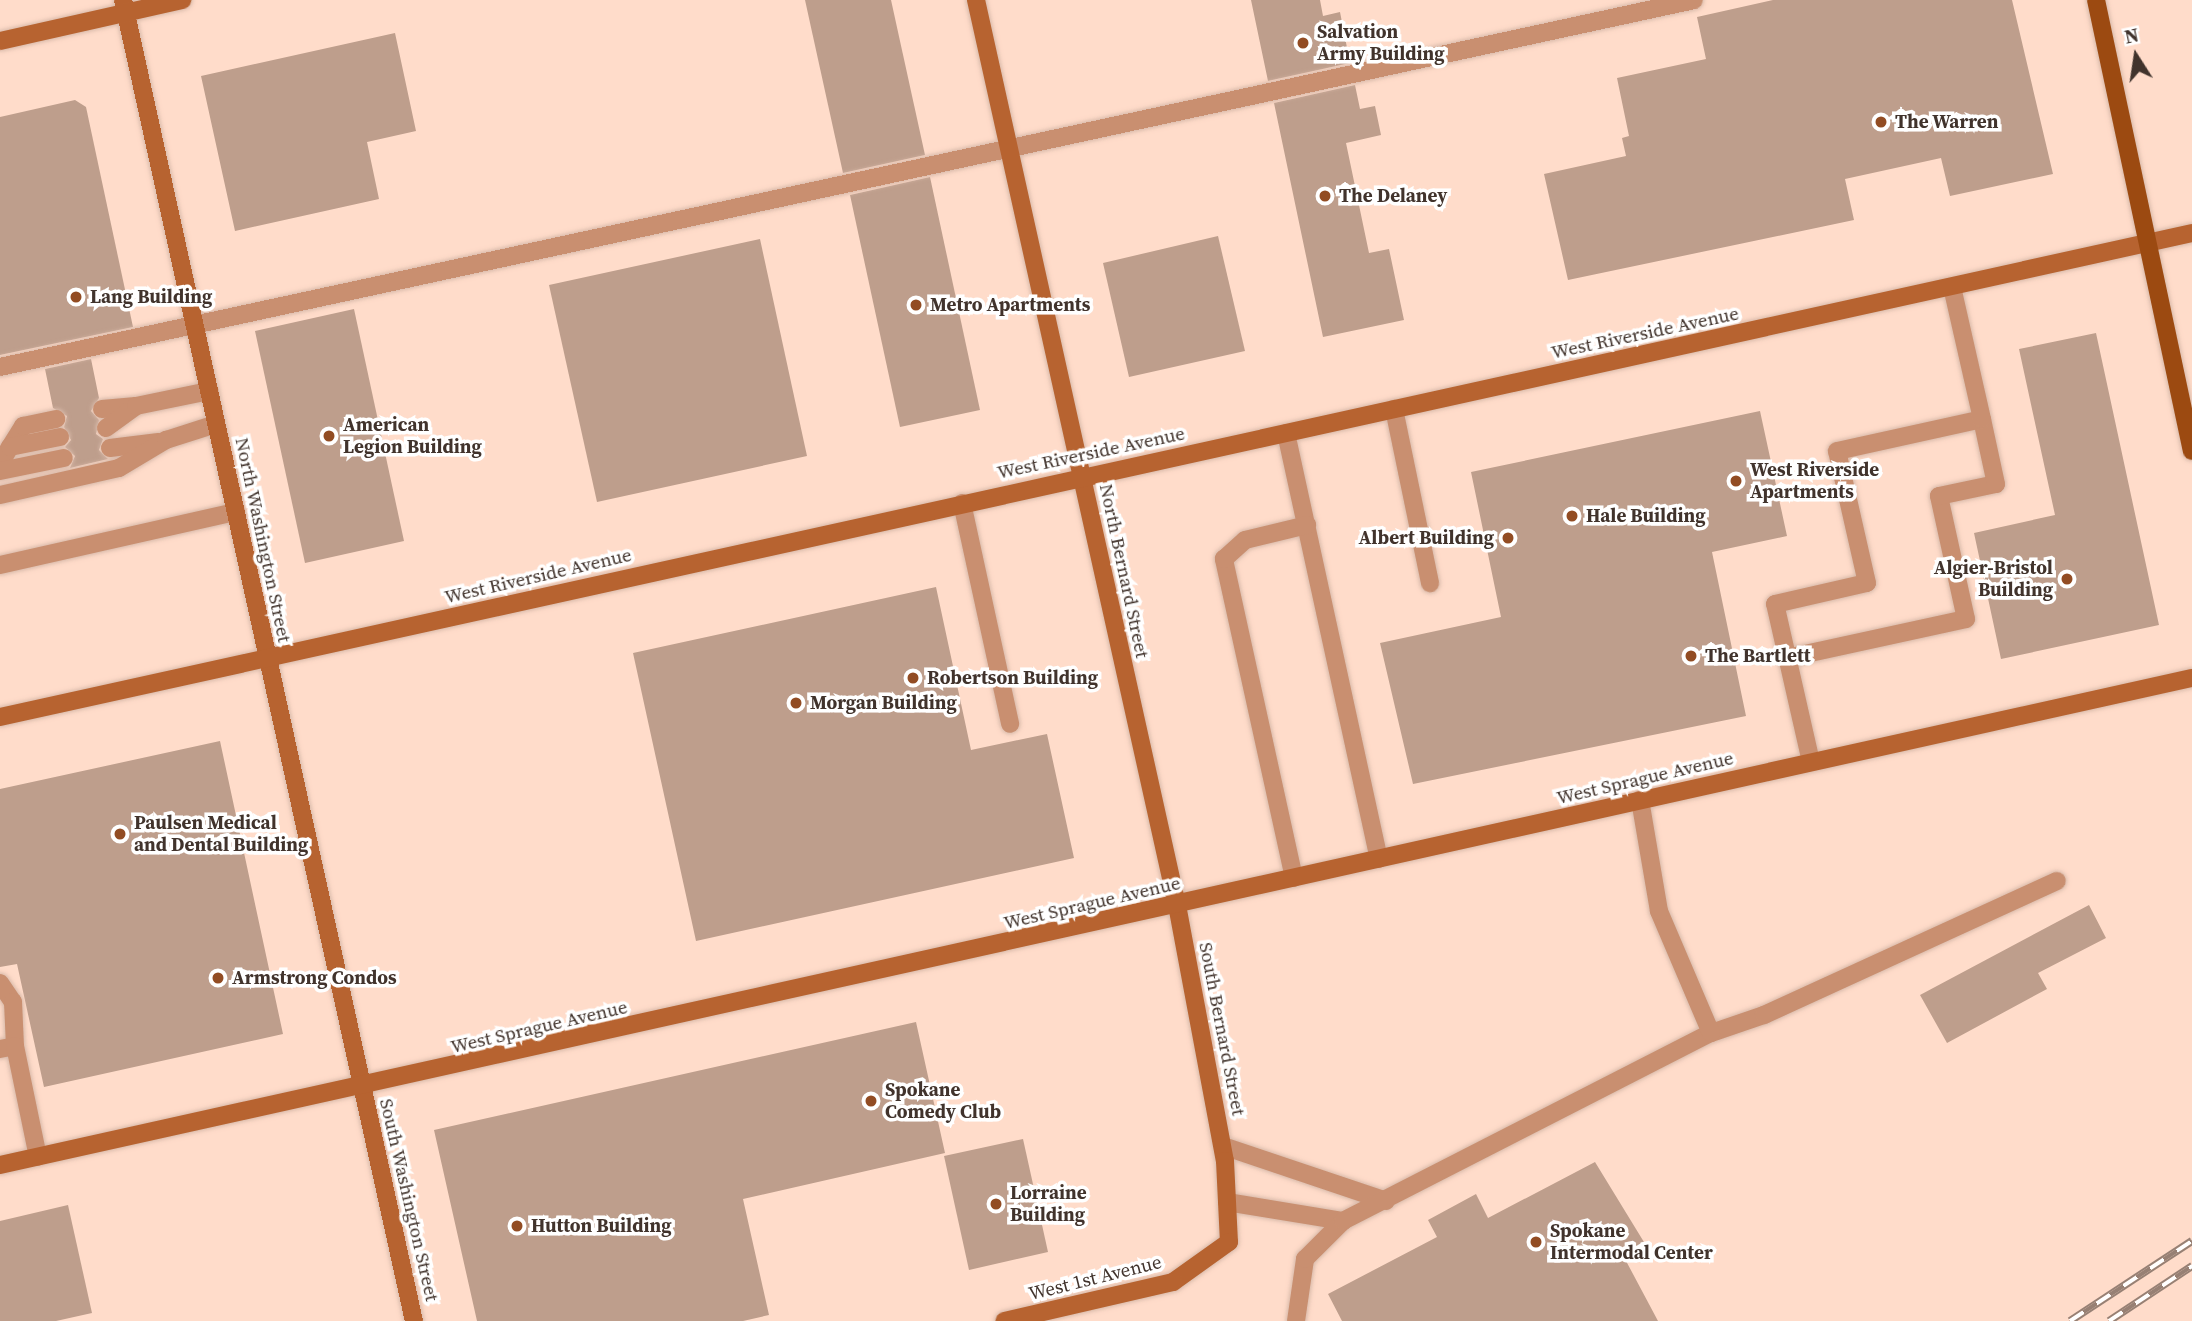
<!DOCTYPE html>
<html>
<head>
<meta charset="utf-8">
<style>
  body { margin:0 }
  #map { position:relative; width:2192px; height:1321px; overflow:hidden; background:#ffdcca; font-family:"Source Serif 4",serif }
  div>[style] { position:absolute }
  .building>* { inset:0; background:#be9e8c }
  .roads { filter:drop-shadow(0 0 2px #d9baaa) drop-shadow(0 0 2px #d9baaa) }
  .lane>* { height:18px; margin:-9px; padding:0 9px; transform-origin:9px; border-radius:9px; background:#c98f70 }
  .secondary>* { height:18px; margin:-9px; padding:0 9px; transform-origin:9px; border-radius:9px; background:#b76330 }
  .primary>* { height:18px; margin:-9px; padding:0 9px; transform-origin:9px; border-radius:9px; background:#9c4a11 }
  .rail>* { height:8px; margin-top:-4px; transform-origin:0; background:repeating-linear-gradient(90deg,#fff 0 16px,#978074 0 32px); box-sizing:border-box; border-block:2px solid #978074 }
  .dots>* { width:19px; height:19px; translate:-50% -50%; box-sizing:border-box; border:4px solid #fff; border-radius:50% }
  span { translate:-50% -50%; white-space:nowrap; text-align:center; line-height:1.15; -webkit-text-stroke:7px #fff; paint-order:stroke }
  .poi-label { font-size:19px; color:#41332c; font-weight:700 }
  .left { translate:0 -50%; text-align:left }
  .right { translate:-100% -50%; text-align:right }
  .street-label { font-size:19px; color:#41332c }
  .north { position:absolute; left:2101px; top:21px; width:70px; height:70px; -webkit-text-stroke:5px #fff; paint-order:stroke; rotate:348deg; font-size:19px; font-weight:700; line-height:28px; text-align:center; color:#41332c }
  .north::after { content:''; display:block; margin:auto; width:24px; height:32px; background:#41332c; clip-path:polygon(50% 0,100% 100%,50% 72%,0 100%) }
</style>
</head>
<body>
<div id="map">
  <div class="building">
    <i style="clip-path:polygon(805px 0,891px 0,925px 155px,843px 173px)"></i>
    <i style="clip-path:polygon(1251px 0,1320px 0,1323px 16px,1340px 12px,1350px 63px,1268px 81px)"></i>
    <i style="clip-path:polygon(1773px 0,2012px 0,2053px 174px,1950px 196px,1941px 158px,1845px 179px,1854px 220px,1568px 280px,1544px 174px,1626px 156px,1622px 138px,1629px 136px,1617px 78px,1706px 59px,1697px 17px)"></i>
    <i style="clip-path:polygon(395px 33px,416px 131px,367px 142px,379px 199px,235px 231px,201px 76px)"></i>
    <i style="clip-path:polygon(1355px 85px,1360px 109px,1375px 106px,1381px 135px,1346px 143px,1369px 253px,1389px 249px,1404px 320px,1323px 337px,1274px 103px)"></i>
    <i style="clip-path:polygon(75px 100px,86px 107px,133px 327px,0 355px,0 117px)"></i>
    <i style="clip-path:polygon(930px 177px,980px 410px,900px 427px,850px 195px)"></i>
    <i style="clip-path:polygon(1218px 236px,1245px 351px,1129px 377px,1103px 263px)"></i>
    <i style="clip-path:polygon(760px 239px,807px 456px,597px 502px,549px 285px)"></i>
    <i style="clip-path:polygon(354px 309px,404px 541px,305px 563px,255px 331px)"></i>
    <i style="clip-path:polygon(2096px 333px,2159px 625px,2001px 659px,1974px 533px,2055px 515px,2019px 349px)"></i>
    <i style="clip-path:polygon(91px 359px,99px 398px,91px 411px,99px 420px,96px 434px,103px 439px,99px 450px,108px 459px,70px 468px,75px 456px,65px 447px,71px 440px,64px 427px,67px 416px,53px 408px,45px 369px)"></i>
    <i style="clip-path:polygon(1760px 411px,1787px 536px,1712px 552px,1746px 716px,1413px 784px,1380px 643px,1501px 617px,1471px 472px)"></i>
    <i style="clip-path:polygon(936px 587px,971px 750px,1047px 734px,1074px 858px,696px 941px,633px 653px)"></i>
    <i style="clip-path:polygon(220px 741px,283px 1034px,44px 1087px,17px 964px,0 967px,0 789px)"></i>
    <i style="clip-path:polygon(2089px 905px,2106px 938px,2038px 973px,2047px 989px,1947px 1043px,1920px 995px)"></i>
    <i style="clip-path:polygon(916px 1022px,945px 1153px,743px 1199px,769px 1315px,743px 1321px,477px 1321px,434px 1130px)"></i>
    <i style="clip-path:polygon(1023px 1139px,1048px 1252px,969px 1270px,944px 1156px)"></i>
    <i style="clip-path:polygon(1595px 1162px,1647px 1247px,1625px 1259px,1658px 1321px,1342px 1321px,1328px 1294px,1437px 1237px,1428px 1220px,1476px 1194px,1488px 1218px)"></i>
    <i style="clip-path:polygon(68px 1205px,92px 1313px,56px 1321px,0 1321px,0 1221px)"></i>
  </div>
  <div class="roads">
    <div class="lane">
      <i style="left:0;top:367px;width:1733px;rotate:-12.22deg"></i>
      <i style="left:102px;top:409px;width:34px;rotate:-5deg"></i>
      <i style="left:1394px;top:409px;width:178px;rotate:78.3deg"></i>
      <i style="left:106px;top:428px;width:37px;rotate:-36deg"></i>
      <i style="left:136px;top:406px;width:75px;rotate:-11.6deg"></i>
      <i style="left:1286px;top:433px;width:436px;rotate:77.7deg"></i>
      <i style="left:10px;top:447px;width:25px;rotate:-58deg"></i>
      <i style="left:23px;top:426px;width:34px;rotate:-12deg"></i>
      <i style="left:110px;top:448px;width:49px;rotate:-7deg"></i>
      <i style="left:0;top:464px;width:20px;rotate:-60deg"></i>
      <i style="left:10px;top:447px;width:51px;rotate:-11.3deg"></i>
      <i style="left:0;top:471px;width:65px;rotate:-11.5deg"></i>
      <i style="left:0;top:495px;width:122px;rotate:-12.8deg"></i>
      <i style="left:119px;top:468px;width:55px;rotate:-30.8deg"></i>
      <i style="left:166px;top:440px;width:52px;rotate:-17.7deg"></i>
      <i style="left:962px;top:503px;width:226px;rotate:77.7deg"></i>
      <i style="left:0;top:565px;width:242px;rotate:-12.7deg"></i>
      <i style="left:1787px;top:658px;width:183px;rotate:-12.3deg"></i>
      <i style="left:1966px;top:619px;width:126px;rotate:-102.4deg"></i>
      <i style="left:1939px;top:496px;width:58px;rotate:-11.9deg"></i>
      <i style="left:1996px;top:484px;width:66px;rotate:-102.2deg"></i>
      <i style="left:1811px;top:762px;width:162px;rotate:-102.8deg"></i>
      <i style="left:1775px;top:604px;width:94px;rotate:-12.9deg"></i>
      <i style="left:1867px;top:583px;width:135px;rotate:-102.8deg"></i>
      <i style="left:1837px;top:451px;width:148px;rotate:-12.4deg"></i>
      <i style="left:1982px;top:419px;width:135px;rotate:-102.8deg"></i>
      <i style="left:1294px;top:878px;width:327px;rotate:-102.4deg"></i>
      <i style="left:1224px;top:559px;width:28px;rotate:-42deg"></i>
      <i style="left:1245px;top:540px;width:64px;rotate:-13.6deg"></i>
      <i style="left:0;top:983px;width:23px;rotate:56deg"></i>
      <i style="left:13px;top:1002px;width:44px;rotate:87.4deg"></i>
      <i style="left:1711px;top:1033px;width:56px;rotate:-18.8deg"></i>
      <i style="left:1764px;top:1015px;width:322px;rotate:-24.6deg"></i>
      <i style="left:0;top:1049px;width:15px;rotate:-11deg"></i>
      <i style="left:15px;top:1046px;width:113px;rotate:78.3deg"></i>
      <i style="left:1223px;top:1146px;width:172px;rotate:18.6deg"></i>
      <i style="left:1227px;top:1202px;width:118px;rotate:9.3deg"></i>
      <i style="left:1296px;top:1321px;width:63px;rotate:-81.7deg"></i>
      <i style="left:1305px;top:1259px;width:54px;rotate:-45deg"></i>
      <i style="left:1343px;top:1221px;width:413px;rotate:-27.1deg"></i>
      <i style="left:1711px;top:1033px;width:133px;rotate:-113.1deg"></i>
      <i style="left:1659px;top:911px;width:113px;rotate:-99.7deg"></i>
    </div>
    <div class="secondary">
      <i style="left:123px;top:0;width:1353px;rotate:77.58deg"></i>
      <i style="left:976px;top:0;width:927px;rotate:77.48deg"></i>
      <i style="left:1177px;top:905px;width:260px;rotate:79.4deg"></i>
      <i style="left:1225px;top:1161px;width:81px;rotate:87.2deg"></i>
      <i style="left:1229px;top:1242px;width:69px;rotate:144.5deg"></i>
      <i style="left:1173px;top:1282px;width:173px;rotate:167deg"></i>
      <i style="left:0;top:41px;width:187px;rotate:-12.7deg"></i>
      <i style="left:0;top:717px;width:2245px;rotate:-12.45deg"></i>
      <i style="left:0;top:1165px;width:2245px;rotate:-12.53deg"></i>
    </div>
    <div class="primary">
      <i style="left:2096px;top:0;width:461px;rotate:78deg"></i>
    </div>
  </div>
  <div class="rail">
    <i style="left:2070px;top:1321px;width:146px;rotate:-33.3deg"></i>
    <i style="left:2109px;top:1321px;width:100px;rotate:-33.5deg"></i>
  </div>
  <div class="dots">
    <i style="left:1303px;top:43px;background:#924c23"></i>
    <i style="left:1881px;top:122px;background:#924c23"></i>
    <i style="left:1325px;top:196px;background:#924c23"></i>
    <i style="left:76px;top:297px;background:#924c23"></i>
    <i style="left:916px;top:305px;background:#924c23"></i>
    <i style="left:329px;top:436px;background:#924c23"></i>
    <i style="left:1736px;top:481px;background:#924c23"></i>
    <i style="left:1572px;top:516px;background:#924c23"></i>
    <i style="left:1508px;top:538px;background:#924c23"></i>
    <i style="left:2067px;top:579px;background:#924c23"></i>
    <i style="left:1691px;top:656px;background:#924c23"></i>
    <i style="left:913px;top:678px;background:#924c23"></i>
    <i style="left:796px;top:703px;background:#924c23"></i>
    <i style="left:120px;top:834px;background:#924c23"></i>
    <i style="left:218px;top:978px;background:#924c23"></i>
    <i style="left:871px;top:1101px;background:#924c23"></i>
    <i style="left:996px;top:1204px;background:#924c23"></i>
    <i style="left:517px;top:1226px;background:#924c23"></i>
    <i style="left:1536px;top:1242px;background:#924c23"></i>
  </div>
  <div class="poi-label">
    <span class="left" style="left:1317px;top:43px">Salvation<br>Army Building</span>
    <span class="left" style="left:1895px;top:122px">The Warren</span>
    <span class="left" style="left:1339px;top:196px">The Delaney</span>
    <span class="left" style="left:90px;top:297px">Lang Building</span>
    <span class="left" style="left:930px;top:305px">Metro Apartments</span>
    <span class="left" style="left:343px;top:436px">American<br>Legion Building</span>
    <span class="left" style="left:1750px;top:481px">West Riverside<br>Apartments</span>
    <span class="left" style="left:1586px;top:516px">Hale Building</span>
    <span class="right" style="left:1494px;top:538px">Albert Building</span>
    <span class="right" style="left:2053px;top:579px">Algier-Bristol<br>Building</span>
    <span class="left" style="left:1705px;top:656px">The Bartlett</span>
    <span class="left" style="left:927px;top:678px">Robertson Building</span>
    <span class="left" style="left:810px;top:703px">Morgan Building</span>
    <span class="left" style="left:134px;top:834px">Paulsen Medical<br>and Dental Building</span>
    <span class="left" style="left:232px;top:978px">Armstrong Condos</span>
    <span class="left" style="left:885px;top:1101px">Spokane<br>Comedy Club</span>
    <span class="left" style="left:1010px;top:1204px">Lorraine<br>Building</span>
    <span class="left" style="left:531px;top:1226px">Hutton Building</span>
    <span class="left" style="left:1550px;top:1242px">Spokane<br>Intermodal Center</span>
  </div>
  <div class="street-label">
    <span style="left:1645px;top:333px;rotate:-12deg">West Riverside Avenue</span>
    <span style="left:1091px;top:453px;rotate:-12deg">West Riverside Avenue</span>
    <span style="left:263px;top:540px;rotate:78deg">North Washington Street</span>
    <span style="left:1124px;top:571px;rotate:78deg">North Bernard Street</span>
    <span style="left:538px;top:576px;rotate:-13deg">West Riverside Avenue</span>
    <span style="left:1645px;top:778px;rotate:-13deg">West Sprague Avenue</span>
    <span style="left:1092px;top:903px;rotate:-13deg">West Sprague Avenue</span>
    <span style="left:539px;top:1027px;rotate:-13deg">West Sprague Avenue</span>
    <span style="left:1222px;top:1029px;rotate:79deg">South Bernard Street</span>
    <span style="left:409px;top:1200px;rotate:77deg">South Washington Street</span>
    <span style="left:1095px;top:1278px;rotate:-14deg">West 1st Avenue</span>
  </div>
  <div class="north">N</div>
</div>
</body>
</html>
